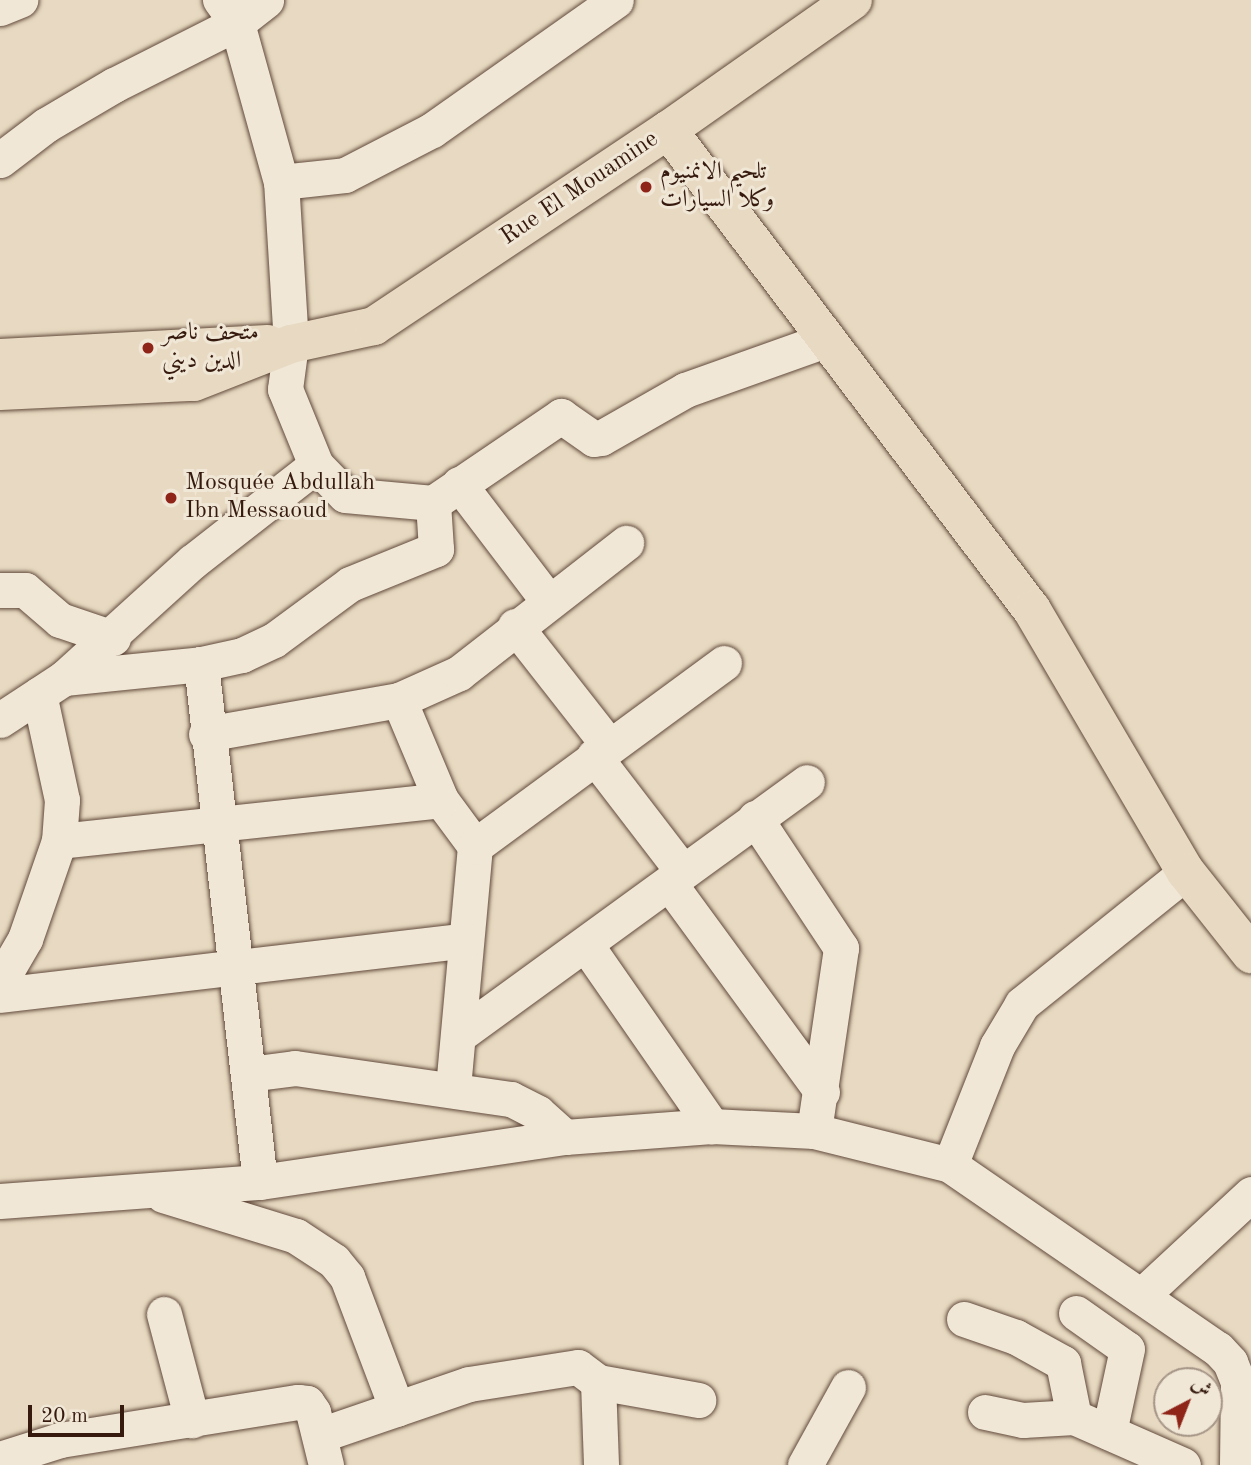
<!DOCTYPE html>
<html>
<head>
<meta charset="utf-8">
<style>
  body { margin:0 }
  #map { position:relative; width:1251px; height:1465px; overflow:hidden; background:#e8dac2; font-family:"Old Standard TT",Amiri,serif }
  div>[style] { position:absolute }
  .roads { filter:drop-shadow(0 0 2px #624a3b) drop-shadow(0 0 2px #624a3b) }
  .minor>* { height:35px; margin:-17.5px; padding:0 17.5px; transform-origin:17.5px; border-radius:17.5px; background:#f0e7d7 }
  .major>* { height:38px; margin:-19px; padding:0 19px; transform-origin:19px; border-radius:19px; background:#e8dac2 }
  .dots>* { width:19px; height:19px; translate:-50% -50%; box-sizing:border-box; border:4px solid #f0e7d7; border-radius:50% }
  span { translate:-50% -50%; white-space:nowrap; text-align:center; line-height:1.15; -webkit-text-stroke:6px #f0e7d7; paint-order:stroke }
  .poi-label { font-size:24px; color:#361a0e }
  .left { translate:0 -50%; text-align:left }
  .street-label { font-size:24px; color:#361a0e }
  .north { position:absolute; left:1153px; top:1367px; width:70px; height:70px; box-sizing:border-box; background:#f0e7d7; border:2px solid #a69587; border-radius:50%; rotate:42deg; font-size:19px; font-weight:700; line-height:28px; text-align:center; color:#361a0e }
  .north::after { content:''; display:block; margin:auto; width:24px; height:32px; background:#8f2418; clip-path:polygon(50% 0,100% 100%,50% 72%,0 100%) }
  .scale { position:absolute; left:28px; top:1405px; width:96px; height:32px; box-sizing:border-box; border:4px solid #361a0e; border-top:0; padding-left:9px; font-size:21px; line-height:24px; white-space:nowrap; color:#361a0e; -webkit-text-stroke:5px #f0e7d7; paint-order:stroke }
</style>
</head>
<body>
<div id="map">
  <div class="roads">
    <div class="minor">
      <i style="left:0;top:8px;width:22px;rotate:-22deg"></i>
      <i style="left:0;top:160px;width:58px;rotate:-37.3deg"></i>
      <i style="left:46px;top:125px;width:79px;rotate:-30.5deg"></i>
      <i style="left:114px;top:85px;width:138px;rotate:-26.8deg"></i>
      <i style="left:237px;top:23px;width:37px;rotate:-38deg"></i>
      <i style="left:281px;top:182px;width:64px;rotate:-6.2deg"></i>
      <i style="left:345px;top:175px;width:98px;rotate:-27.3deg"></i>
      <i style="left:432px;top:130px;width:225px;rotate:-35.2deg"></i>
      <i style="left:459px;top:484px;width:147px;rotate:52.7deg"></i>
      <i style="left:433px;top:503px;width:155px;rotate:-34.2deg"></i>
      <i style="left:561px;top:416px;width:40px;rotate:34.9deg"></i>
      <i style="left:594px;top:439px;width:7px;rotate:-8deg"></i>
      <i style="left:601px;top:438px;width:97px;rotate:-29.7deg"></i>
      <i style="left:685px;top:390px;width:152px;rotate:-19.6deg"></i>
      <i style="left:0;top:590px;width:25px"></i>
      <i style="left:25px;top:590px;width:46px;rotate:40.6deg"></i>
      <i style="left:60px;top:620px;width:56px;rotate:18.8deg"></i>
      <i style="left:515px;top:626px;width:152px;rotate:51.9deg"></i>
      <i style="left:201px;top:664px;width:521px;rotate:83.5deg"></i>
      <i style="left:64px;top:678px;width:138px;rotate:-5.8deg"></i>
      <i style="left:201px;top:664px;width:42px;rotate:-12.4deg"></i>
      <i style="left:242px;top:655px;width:35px;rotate:-25deg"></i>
      <i style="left:274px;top:640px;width:94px;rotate:-36.4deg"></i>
      <i style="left:350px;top:584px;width:93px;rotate:-22.1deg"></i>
      <i style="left:436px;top:549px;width:46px;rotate:-93.7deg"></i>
      <i style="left:433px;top:503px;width:88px;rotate:-174.8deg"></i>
      <i style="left:345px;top:495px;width:42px;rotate:-134deg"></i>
      <i style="left:399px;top:700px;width:108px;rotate:67.2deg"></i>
      <i style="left:441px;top:800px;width:57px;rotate:53.5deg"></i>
      <i style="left:475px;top:846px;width:244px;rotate:95.2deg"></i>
      <i style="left:0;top:720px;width:77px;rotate:-33.3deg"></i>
      <i style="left:64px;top:678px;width:173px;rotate:-42.2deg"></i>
      <i style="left:192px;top:562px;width:157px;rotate:-38deg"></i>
      <i style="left:316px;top:465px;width:82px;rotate:-112.2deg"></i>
      <i style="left:285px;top:389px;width:45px;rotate:-82.4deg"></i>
      <i style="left:291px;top:344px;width:162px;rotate:-93.5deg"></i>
      <i style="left:281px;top:182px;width:165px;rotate:-105.5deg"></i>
      <i style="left:237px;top:23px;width:29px;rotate:-126deg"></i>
      <i style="left:206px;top:734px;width:196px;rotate:-10deg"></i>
      <i style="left:399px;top:700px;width:66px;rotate:-24.2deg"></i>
      <i style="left:459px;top:673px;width:212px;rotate:-37.9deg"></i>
      <i style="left:594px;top:756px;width:146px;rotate:52.5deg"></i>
      <i style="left:755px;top:818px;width:156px;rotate:56.5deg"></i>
      <i style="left:841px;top:948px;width:185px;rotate:98.4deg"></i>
      <i style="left:59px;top:841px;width:384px;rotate:-6.1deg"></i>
      <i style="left:475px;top:846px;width:309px;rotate:-36.3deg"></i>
      <i style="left:669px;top:883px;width:259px;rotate:53.8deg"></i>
      <i style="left:586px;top:945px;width:221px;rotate:55.2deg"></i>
      <i style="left:0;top:982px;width:50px;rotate:-59.8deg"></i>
      <i style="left:25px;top:939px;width:104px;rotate:-70.9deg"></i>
      <i style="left:59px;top:841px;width:41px;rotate:-85.8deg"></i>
      <i style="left:62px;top:800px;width:108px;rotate:-102.2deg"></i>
      <i style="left:0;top:995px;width:468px;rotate:-6.7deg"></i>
      <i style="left:459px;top:1035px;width:430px;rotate:-36deg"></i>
      <i style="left:249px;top:1074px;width:46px;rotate:-7.4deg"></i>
      <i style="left:295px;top:1068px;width:218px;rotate:8.2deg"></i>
      <i style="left:511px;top:1099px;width:30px;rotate:27deg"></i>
      <i style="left:538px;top:1113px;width:36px;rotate:42deg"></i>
      <i style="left:950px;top:1165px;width:128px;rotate:-68.4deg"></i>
      <i style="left:997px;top:1046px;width:49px;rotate:-59.2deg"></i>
      <i style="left:1022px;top:1004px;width:211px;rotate:-38.8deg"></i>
      <i style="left:163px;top:1195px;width:139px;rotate:17.1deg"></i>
      <i style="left:296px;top:1236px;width:45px;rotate:33.3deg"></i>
      <i style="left:334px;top:1261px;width:21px;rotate:51deg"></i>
      <i style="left:347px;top:1277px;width:141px;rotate:69.3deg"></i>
      <i style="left:0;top:1201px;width:261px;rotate:-4.2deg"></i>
      <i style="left:260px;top:1182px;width:308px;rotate:-8.4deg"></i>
      <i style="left:565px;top:1137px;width:147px;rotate:-4.3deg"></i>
      <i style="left:712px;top:1126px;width:102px;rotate:2.8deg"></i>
      <i style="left:814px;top:1131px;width:140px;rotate:14deg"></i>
      <i style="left:950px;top:1165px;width:325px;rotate:34.5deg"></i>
      <i style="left:1218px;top:1349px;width:18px;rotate:47deg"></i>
      <i style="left:1230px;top:1362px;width:22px;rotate:68deg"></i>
      <i style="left:1238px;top:1382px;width:83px;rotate:90.7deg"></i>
      <i style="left:1141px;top:1296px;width:150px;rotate:-42.8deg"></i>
      <i style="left:1076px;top:1313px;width:62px;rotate:35.2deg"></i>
      <i style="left:1127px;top:1349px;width:85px;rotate:102.2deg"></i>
      <i style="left:164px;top:1314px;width:110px;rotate:75.2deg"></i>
      <i style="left:964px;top:1319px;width:55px;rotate:19.1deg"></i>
      <i style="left:1016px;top:1337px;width:54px;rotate:29deg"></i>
      <i style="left:1063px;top:1363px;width:55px;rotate:78.5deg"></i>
      <i style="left:598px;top:1382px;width:102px;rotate:10.2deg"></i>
      <i style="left:985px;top:1412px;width:39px;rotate:12deg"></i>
      <i style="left:1023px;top:1420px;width:51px;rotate:-3.4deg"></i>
      <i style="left:1074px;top:1417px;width:119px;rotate:23.8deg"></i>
      <i style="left:320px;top:1435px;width:157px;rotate:-18.9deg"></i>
      <i style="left:469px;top:1384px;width:110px;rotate:-8.9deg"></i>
      <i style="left:578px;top:1367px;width:25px;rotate:37deg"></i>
      <i style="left:598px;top:1382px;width:83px;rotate:87.9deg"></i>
      <i style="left:0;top:1459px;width:63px;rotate:-17.6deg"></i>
      <i style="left:60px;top:1440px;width:241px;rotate:-9.1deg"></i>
      <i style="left:298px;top:1402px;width:9px;rotate:6deg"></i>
      <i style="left:307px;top:1403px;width:11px;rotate:56deg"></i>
      <i style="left:313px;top:1412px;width:55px;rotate:76.2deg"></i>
      <i style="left:805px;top:1465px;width:89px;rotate:-61.1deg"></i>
    </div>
    <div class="major">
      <i style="left:668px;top:130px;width:602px;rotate:52.83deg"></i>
      <i style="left:1032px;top:610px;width:304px;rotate:59.6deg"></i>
      <i style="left:1186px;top:872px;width:105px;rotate:51.6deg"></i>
      <i style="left:0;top:358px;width:268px;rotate:-3deg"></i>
      <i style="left:0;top:391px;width:194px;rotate:-2.7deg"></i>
      <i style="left:194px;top:382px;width:104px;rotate:-21.4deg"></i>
      <i style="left:291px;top:344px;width:85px;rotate:-12.2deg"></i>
      <i style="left:374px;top:326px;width:353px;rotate:-33.7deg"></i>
      <i style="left:668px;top:130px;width:226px;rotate:-35.1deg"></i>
    </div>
  </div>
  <div class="dots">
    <i style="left:646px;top:187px;background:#8f2418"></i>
    <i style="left:148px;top:348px;background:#8f2418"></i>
    <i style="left:171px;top:498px;background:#8f2418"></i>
  </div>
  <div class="poi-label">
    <span class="left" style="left:660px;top:187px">تلحيم الانمنيوم<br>وكلا السيارات</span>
    <span class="left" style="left:162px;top:348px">متحف ناصر<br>الدين ديني</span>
    <span class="left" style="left:185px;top:498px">Mosquée Abdullah<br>Ibn Messaoud</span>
  </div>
  <div class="street-label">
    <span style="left:580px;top:189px;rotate:-34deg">Rue El Mouamine</span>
  </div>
  <div class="north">ش</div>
  <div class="scale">20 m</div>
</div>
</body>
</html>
